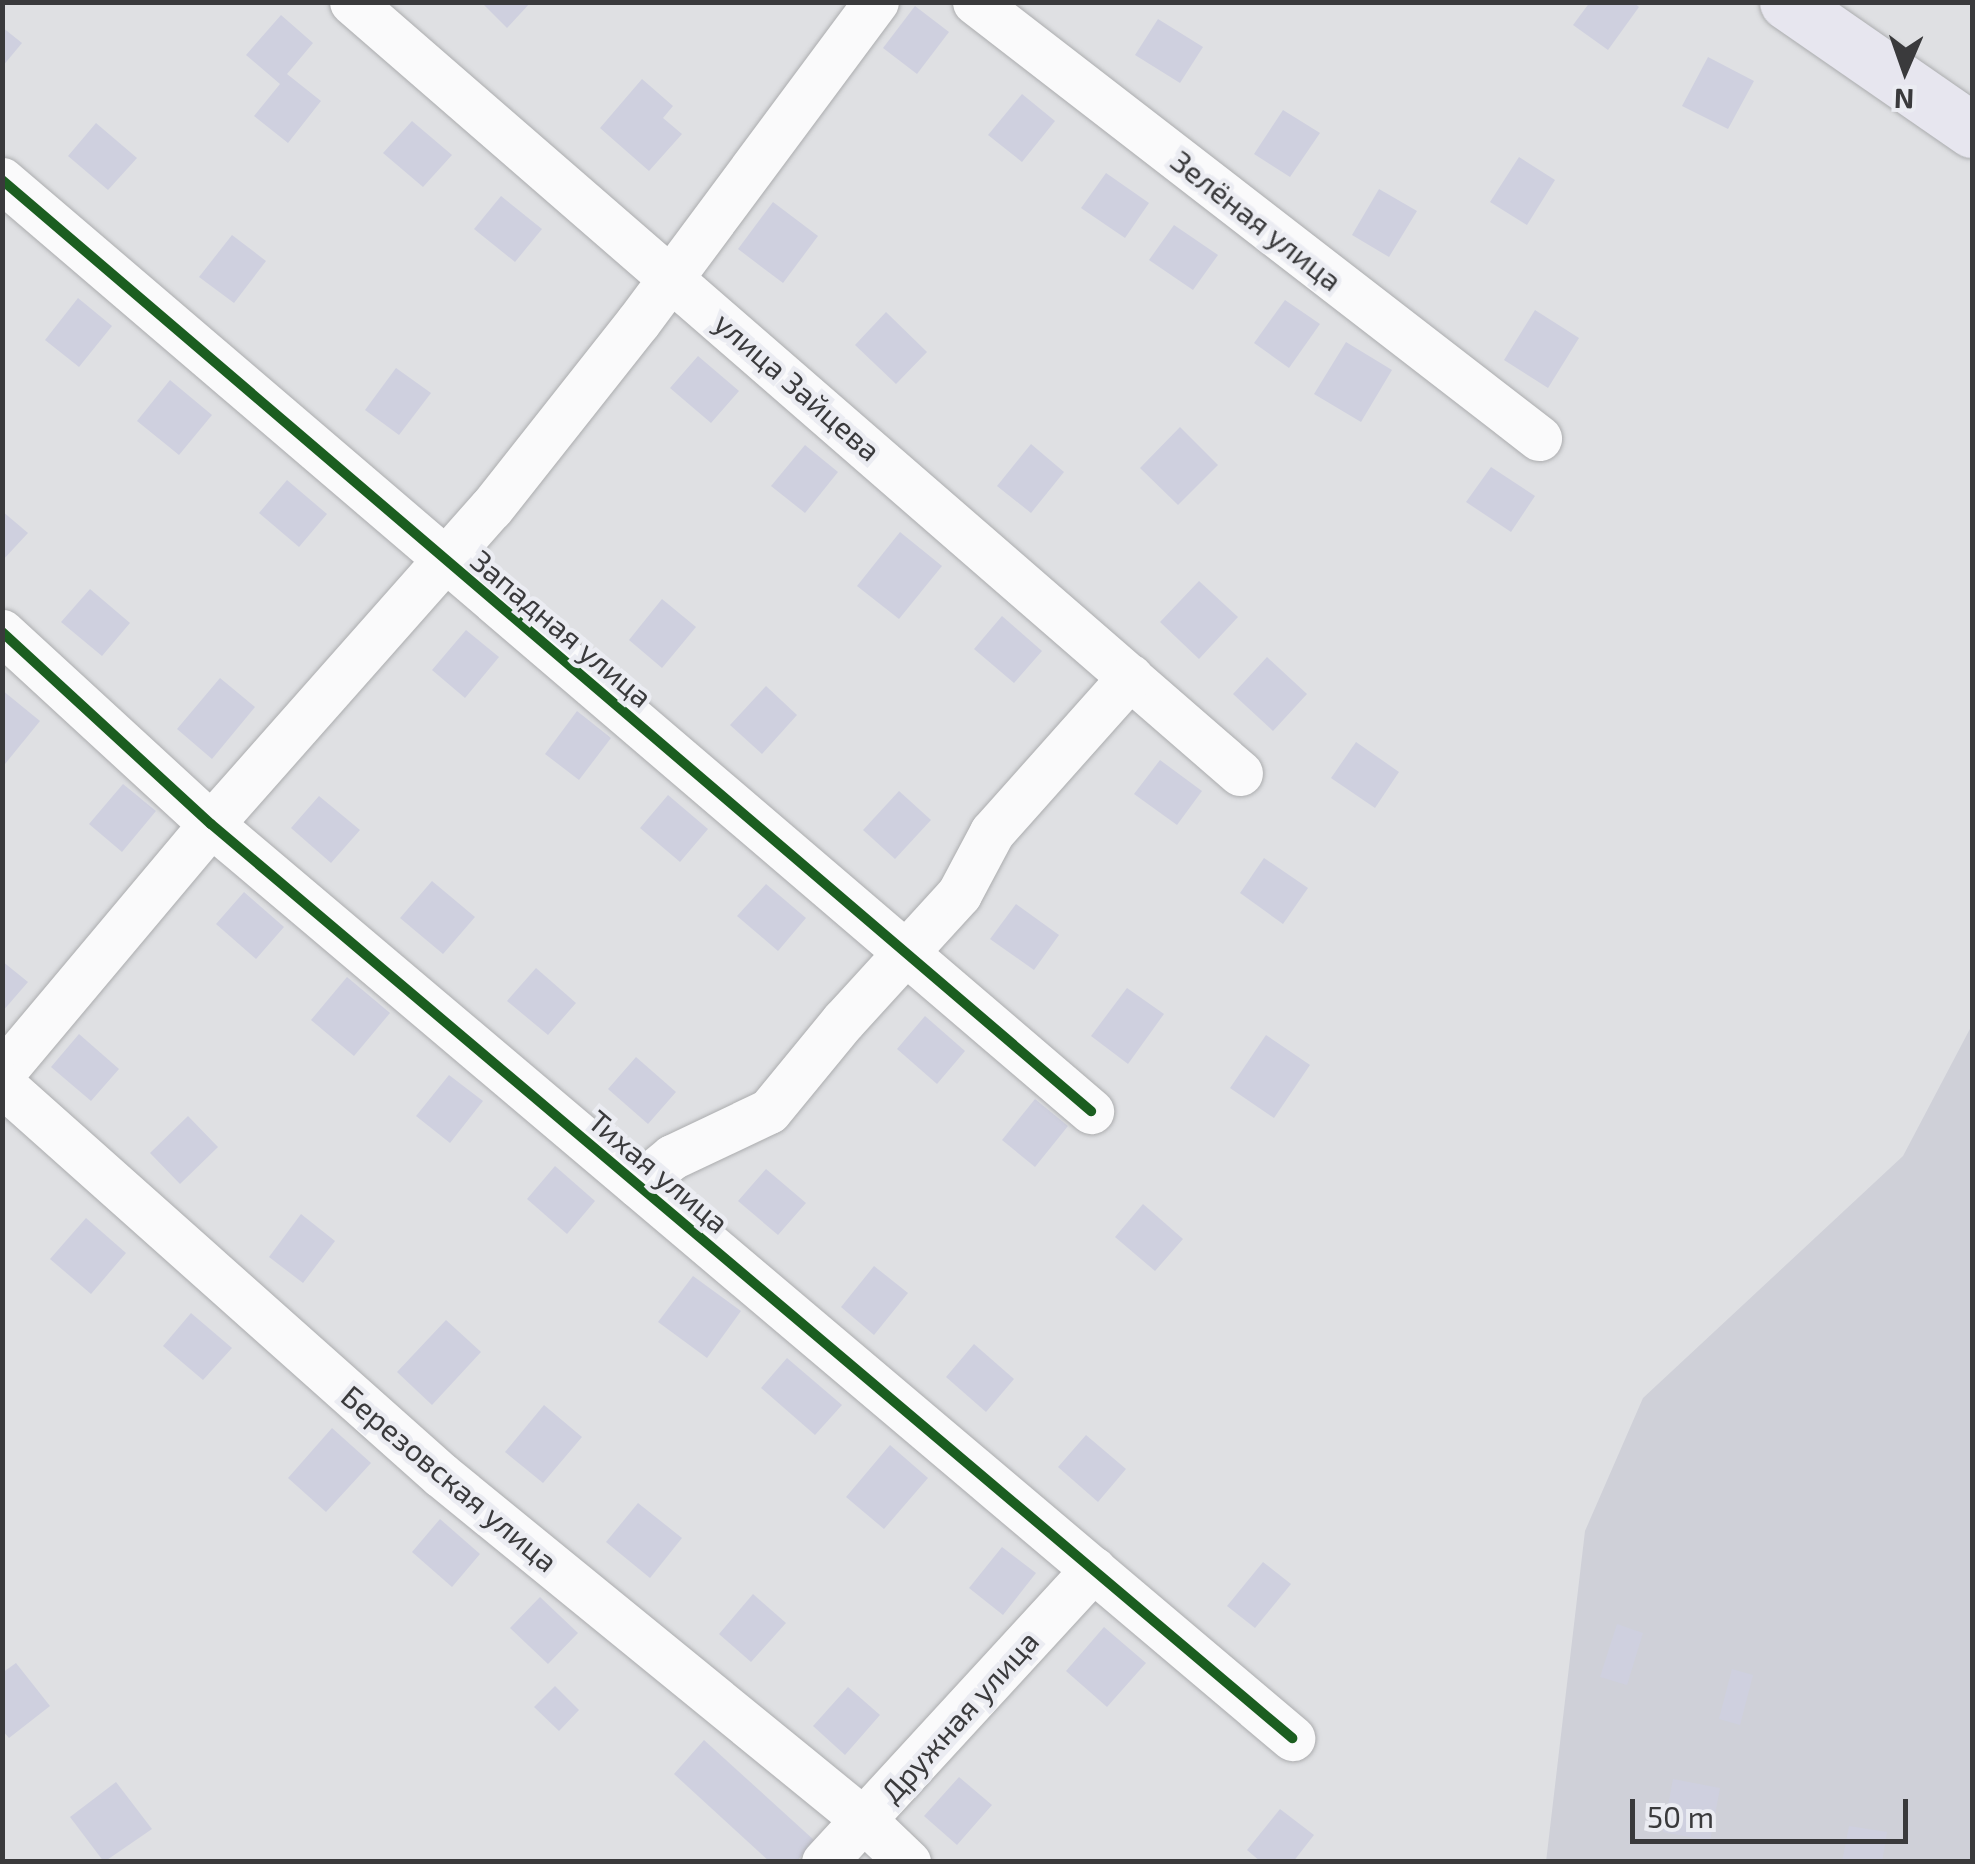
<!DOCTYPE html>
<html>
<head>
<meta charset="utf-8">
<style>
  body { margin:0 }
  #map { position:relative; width:1975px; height:1864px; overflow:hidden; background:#dfe0e3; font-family:"Exo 2",sans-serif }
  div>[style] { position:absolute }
  .built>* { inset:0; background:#cfd0d8 }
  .building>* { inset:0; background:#cfd0df }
  .roads { filter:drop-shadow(0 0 2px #abacae) drop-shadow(0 0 2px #abacae) }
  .minor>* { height:45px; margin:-22.5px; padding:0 22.5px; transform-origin:22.5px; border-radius:22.5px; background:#fafafb }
  .major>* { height:55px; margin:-27.5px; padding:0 27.5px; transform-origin:27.5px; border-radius:27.5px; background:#e7e6ef }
  .cycleway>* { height:10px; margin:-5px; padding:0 5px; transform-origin:5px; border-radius:5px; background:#1b5e20 }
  span { translate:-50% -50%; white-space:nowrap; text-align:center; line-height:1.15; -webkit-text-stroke:9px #ebecf2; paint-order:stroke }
  .street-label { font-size:30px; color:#3a3a3c }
  .frame { position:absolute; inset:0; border:5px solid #3a3a3c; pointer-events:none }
  .north { position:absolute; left:1855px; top:20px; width:100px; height:100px; -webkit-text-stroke:8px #ebecf2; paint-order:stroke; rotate:182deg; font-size:28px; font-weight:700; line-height:40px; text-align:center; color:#3a3a3c }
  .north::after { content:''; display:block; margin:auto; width:35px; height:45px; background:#3a3a3c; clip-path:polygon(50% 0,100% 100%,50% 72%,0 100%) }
  .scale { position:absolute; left:1630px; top:1799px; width:278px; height:45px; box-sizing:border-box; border:5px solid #3a3a3c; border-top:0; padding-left:12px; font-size:30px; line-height:35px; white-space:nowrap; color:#3a3a3c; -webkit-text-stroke:8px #ebecf2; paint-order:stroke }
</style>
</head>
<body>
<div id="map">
  <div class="built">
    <i style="clip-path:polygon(1972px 1025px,1972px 1861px,1546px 1862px,1585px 1531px,1643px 1398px,1903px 1156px)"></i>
  </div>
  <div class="building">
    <i style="clip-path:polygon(481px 2px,531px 2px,507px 28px)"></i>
    <i style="clip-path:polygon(1590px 2px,1633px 2px,1639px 7px,1608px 50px,1573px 25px)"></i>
    <i style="clip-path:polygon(915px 6px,949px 32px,917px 74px,883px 48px)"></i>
    <i style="clip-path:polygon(281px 15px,313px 43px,287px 74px,321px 101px,288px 143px,254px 116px,280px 84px,246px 55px)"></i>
    <i style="clip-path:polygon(1158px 19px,1203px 47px,1180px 83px,1135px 55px)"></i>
    <i style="clip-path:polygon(2px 27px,22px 43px,2px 67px)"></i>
    <i style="clip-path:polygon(1708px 57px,1754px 81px,1728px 129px,1682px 106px)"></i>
    <i style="clip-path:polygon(642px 79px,673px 106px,663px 118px,682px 134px,649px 171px,600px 128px)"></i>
    <i style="clip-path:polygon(1022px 94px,1055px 121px,1022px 162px,988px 135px)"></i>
    <i style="clip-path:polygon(1283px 110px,1320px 133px,1290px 177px,1254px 154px)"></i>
    <i style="clip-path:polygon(412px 121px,452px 155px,423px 187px,383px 153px)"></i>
    <i style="clip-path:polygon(96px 123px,137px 158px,108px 190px,68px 156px)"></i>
    <i style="clip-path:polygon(1519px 157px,1555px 180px,1527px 225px,1490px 202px)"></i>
    <i style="clip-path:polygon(1106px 173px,1149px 203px,1125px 238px,1081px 208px)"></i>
    <i style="clip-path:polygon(1379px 189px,1417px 211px,1389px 257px,1352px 235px)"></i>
    <i style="clip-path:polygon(501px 196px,542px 229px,515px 262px,474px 229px)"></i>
    <i style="clip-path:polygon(773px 202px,818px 236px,783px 283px,738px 249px)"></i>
    <i style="clip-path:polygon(1174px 225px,1218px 255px,1193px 290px,1149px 260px)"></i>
    <i style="clip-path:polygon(232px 235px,266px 261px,234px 303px,199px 277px)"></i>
    <i style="clip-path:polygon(78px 298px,112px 326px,79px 367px,45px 340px)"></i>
    <i style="clip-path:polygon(1285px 300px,1320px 324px,1289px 368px,1254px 343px)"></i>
    <i style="clip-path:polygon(1535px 310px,1579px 338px,1548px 388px,1504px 360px)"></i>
    <i style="clip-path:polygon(886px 312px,927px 352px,896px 384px,855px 345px)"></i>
    <i style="clip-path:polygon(1346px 342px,1392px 370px,1361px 422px,1314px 394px)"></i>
    <i style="clip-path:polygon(698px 356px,739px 391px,711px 423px,670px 388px)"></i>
    <i style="clip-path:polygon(396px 368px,431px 393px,399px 435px,365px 410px)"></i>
    <i style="clip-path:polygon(170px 380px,212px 415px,179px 455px,137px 421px)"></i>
    <i style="clip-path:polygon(1180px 427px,1218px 465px,1178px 505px,1140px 468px)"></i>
    <i style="clip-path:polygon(1031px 444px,1064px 472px,1031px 513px,997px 486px)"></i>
    <i style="clip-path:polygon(805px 445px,838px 472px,805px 513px,771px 486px)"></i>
    <i style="clip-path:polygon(1491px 467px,1535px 496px,1511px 532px,1466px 502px)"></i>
    <i style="clip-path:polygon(287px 480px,327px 514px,299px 547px,259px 513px)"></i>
    <i style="clip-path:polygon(2px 511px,28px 533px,2px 561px)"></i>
    <i style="clip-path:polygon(900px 532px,942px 566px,899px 619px,857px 586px)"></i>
    <i style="clip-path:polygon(1199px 581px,1238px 617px,1199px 659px,1160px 622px)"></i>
    <i style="clip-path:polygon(90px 589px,130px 623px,102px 656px,61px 622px)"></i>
    <i style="clip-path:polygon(662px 599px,696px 627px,662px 668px,629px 640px)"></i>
    <i style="clip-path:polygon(1002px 616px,1042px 651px,1014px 683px,974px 649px)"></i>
    <i style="clip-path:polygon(466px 630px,499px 657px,465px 698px,432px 670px)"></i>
    <i style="clip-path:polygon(1267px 657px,1307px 694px,1273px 731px,1233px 694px)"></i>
    <i style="clip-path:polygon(220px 678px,255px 707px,212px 759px,177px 729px)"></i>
    <i style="clip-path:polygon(766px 686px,797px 715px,762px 754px,730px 725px)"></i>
    <i style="clip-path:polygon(2px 690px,40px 721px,5px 764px,2px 762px)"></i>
    <i style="clip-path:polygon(577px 711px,611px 738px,579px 780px,545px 754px)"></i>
    <i style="clip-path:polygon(1356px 742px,1399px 772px,1375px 808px,1331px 778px)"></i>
    <i style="clip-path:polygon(1160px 760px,1202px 791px,1177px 825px,1134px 794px)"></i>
    <i style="clip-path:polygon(123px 784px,156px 811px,122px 852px,89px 824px)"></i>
    <i style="clip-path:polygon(899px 791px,931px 820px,895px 859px,863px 830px)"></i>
    <i style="clip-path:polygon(668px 795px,708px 829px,680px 862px,640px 828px)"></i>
    <i style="clip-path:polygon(319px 796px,360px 830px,331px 863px,291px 828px)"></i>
    <i style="clip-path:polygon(1264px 858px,1308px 888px,1283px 924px,1240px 893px)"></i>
    <i style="clip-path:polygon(432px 881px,475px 917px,443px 954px,400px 918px)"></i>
    <i style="clip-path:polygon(766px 884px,806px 918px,778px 951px,737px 916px)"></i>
    <i style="clip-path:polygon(244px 892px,284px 927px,256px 959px,216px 924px)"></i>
    <i style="clip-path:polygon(1016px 904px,1059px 935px,1034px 970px,990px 939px)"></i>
    <i style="clip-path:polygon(2px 961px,28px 982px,2px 1012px)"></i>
    <i style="clip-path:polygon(536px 968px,576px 1003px,548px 1035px,507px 1001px)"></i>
    <i style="clip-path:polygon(347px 977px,390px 1013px,354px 1056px,311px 1020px)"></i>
    <i style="clip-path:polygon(1127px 988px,1164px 1014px,1128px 1064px,1091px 1036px)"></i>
    <i style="clip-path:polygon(925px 1016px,965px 1051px,937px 1084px,897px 1049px)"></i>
    <i style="clip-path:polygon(79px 1034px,119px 1069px,91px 1101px,51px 1067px)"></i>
    <i style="clip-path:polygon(1266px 1035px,1310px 1065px,1274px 1118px,1230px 1088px)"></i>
    <i style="clip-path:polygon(636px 1057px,676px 1092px,648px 1124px,608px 1089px)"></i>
    <i style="clip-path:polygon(449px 1075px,483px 1101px,450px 1143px,416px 1116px)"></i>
    <i style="clip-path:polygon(1035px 1099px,1068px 1126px,1035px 1167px,1002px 1140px)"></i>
    <i style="clip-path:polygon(188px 1116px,218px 1147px,180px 1184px,150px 1153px)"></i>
    <i style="clip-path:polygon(555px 1166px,595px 1201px,567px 1234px,527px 1199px)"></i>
    <i style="clip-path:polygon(766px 1169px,806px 1203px,778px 1235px,738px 1201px)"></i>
    <i style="clip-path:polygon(1143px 1204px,1183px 1239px,1155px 1271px,1115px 1237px)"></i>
    <i style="clip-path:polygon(301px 1214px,335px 1241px,303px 1283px,269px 1257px)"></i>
    <i style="clip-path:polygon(86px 1218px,126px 1253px,91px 1294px,50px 1259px)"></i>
    <i style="clip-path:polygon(874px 1266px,908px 1293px,874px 1335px,841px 1307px)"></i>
    <i style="clip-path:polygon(693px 1276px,741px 1311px,707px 1358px,658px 1322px)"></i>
    <i style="clip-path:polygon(191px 1313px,232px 1348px,203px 1380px,163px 1346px)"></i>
    <i style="clip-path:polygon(446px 1320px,481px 1352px,432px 1405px,397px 1372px)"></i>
    <i style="clip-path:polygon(974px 1344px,1014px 1379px,986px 1412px,946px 1377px)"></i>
    <i style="clip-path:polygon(787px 1358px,842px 1405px,815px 1435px,761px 1388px)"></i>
    <i style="clip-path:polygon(544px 1405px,582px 1437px,543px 1483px,505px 1452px)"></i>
    <i style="clip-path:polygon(332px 1428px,371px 1463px,326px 1512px,288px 1478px)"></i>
    <i style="clip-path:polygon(1086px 1435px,1126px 1469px,1098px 1502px,1058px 1467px)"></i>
    <i style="clip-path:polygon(890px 1445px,928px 1478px,884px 1529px,846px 1497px)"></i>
    <i style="clip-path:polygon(638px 1503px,682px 1538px,650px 1578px,606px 1542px)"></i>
    <i style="clip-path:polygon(440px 1519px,480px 1554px,452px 1587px,412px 1552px)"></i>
    <i style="clip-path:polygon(1002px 1547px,1036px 1573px,1003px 1615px,969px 1588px)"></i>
    <i style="clip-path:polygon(1263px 1562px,1291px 1584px,1255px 1628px,1227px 1606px)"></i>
    <i style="clip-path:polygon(753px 1594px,786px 1623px,751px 1662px,719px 1634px)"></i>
    <i style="clip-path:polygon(540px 1597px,578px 1633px,548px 1664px,510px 1628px)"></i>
    <i style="clip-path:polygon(1617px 1624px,1643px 1633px,1627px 1685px,1600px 1677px)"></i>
    <i style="clip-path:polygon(1104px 1627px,1146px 1663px,1107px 1707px,1066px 1671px)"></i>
    <i style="clip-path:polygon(16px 1663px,50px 1706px,9px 1738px,2px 1730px,2px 1673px)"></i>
    <i style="clip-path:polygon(1732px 1669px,1753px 1675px,1740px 1725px,1719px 1719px)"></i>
    <i style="clip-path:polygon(555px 1686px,579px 1710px,559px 1731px,534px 1707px)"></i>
    <i style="clip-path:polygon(848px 1687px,880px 1715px,845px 1755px,813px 1726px)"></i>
    <i style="clip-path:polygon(704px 1740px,815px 1841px,796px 1862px,770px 1862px,674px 1774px)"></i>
    <i style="clip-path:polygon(959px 1777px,992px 1805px,957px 1845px,924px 1816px)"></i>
    <i style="clip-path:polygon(1673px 1779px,1720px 1788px,1710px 1841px,1663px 1832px)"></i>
    <i style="clip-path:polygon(116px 1782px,152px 1829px,104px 1862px,70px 1817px)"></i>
    <i style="clip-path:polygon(1280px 1809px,1314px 1835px,1293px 1862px,1261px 1862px,1247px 1850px)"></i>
    <i style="clip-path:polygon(1849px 1826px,1887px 1832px,1882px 1862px,1842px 1862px)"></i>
  </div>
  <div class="roads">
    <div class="minor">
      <i style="left:352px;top:2px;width:1176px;rotate:40.97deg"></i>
      <i style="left:975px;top:2px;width:713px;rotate:37.71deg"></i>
      <i style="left:2px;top:180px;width:1433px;rotate:40.53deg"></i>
      <i style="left:2px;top:632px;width:284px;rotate:42.6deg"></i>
      <i style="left:211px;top:824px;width:1416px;rotate:40.21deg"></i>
      <i style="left:2px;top:1073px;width:325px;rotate:-50deg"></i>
      <i style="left:211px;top:824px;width:422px;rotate:-48.5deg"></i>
      <i style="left:491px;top:508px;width:237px;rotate:-51.7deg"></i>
      <i style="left:638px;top:322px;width:399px;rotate:-53.4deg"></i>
      <i style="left:2px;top:1084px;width:588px;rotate:41.69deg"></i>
      <i style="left:441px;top:1475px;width:546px;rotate:39.2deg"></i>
      <i style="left:864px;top:1820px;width:61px;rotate:43.7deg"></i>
      <i style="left:638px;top:1185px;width:44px;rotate:-39.5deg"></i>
      <i style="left:672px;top:1157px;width:107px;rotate:-25.4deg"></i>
      <i style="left:769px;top:1111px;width:117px;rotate:-50.6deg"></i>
      <i style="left:843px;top:1021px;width:172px;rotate:-47.6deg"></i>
      <i style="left:959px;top:894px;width:70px;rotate:-62deg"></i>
      <i style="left:992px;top:832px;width:208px;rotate:-48.3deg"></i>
      <i style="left:824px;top:1862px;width:398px;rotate:-47.4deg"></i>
    </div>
    <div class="major">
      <i style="left:1787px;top:2px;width:225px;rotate:34.7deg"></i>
    </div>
  </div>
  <div class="cycleway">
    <i style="left:2px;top:180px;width:1433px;rotate:40.53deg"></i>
    <i style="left:2px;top:632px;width:284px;rotate:42.6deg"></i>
    <i style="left:211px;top:824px;width:1416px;rotate:40.21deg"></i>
  </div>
  <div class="street-label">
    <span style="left:1257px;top:220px;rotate:38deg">Зелёная улица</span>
    <span style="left:798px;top:386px;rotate:41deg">улица Зайцева</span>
    <span style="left:562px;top:628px;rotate:40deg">Западная улица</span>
    <span style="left:659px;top:1171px;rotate:40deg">Тихая улица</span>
    <span style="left:450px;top:1478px;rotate:40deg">Березовская улица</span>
    <span style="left:959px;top:1716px;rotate:-48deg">Дружная улица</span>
  </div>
  <div class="frame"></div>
  <div class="north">N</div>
  <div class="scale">50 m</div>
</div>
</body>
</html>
